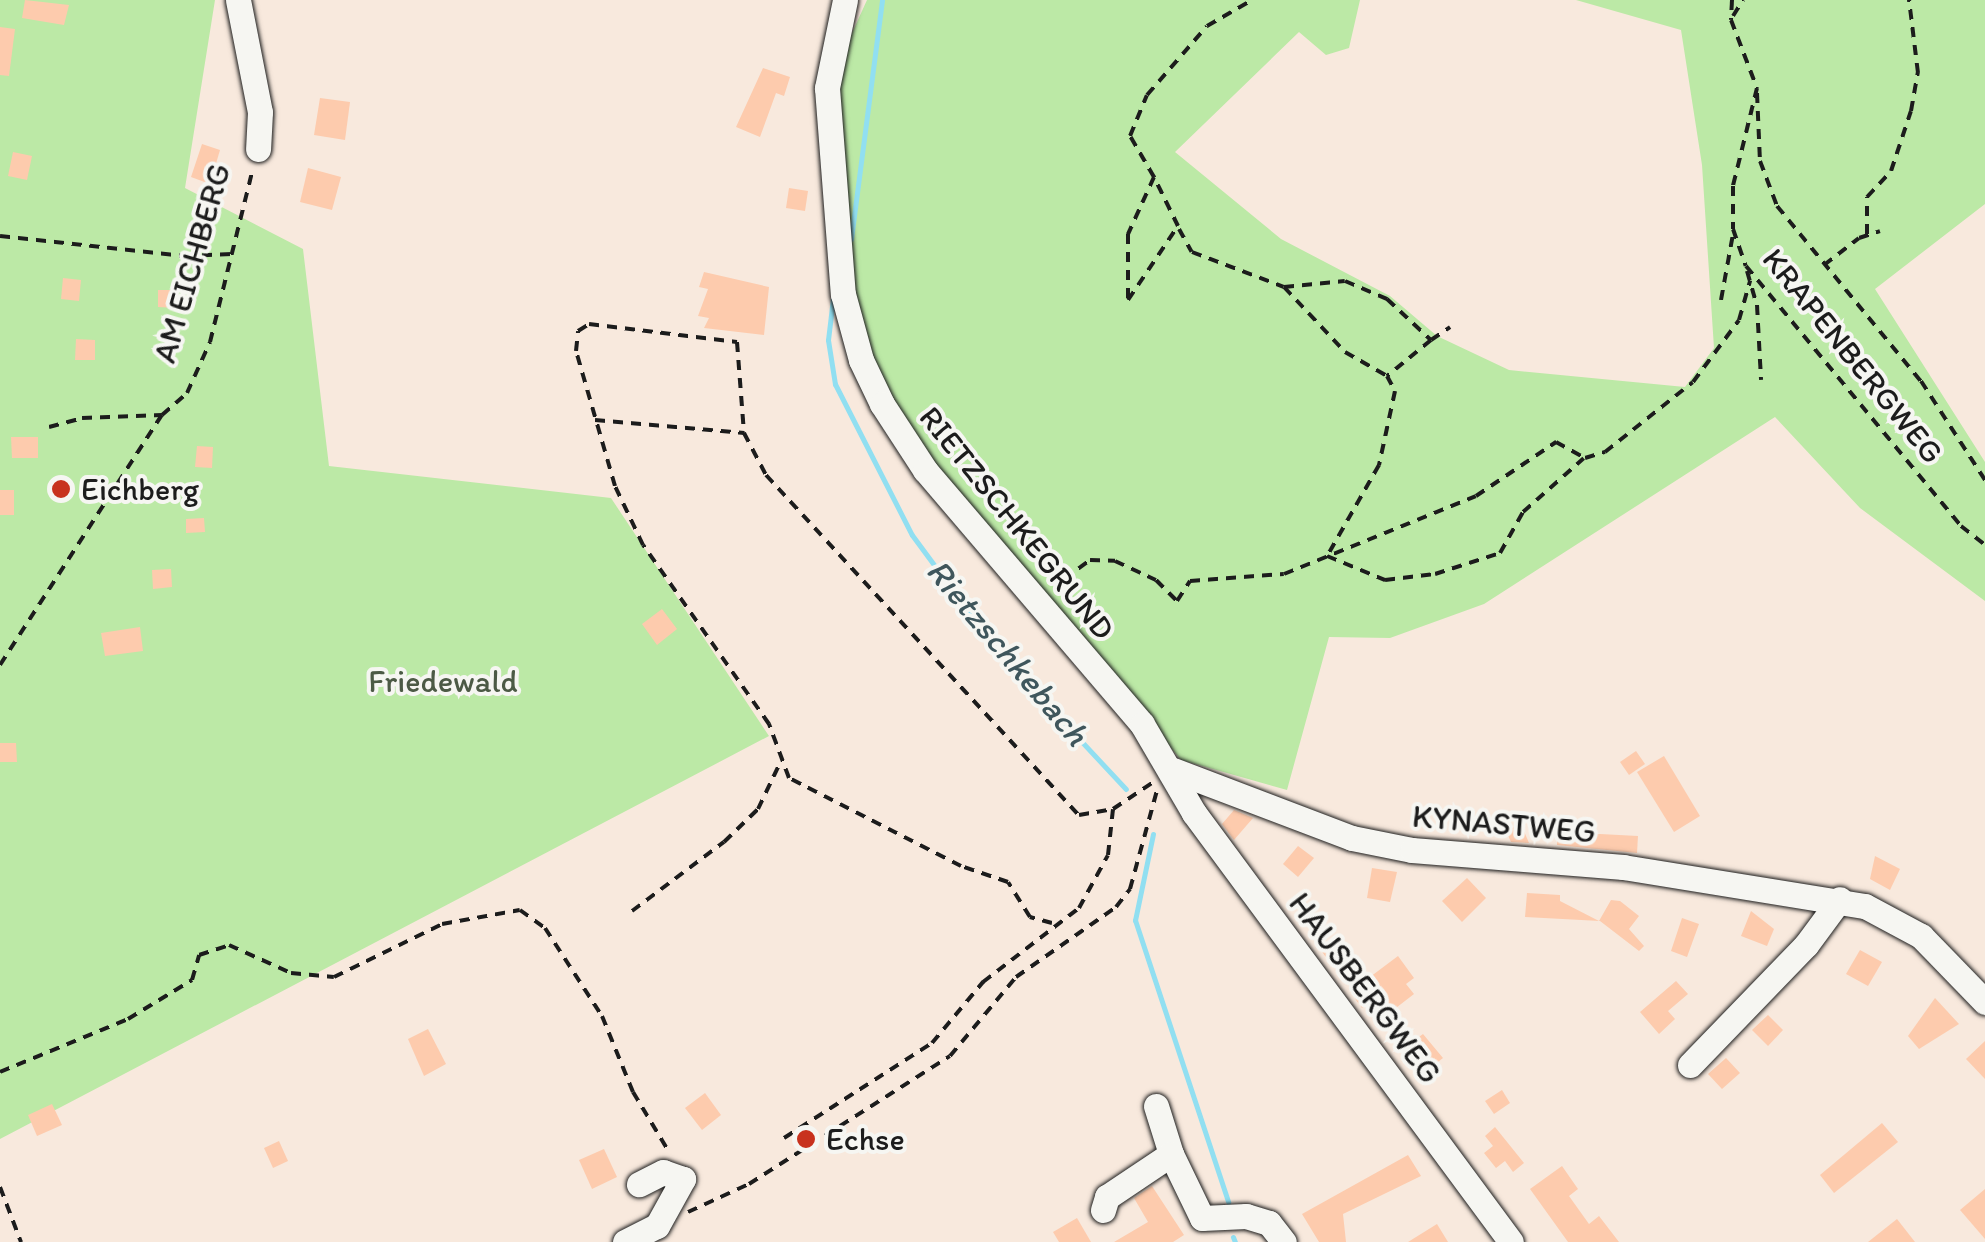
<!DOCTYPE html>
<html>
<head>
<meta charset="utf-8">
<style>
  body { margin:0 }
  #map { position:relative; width:1985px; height:1242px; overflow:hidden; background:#f8e9dd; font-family:Itim,sans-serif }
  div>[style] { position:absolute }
  .green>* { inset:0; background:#bce9a6 }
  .stream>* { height:5px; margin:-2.5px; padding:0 2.5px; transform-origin:2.5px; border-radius:2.5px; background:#91dff1 }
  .building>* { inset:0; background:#fdcbad }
  .path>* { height:4px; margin-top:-2px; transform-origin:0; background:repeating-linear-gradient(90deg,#1c1c1c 0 10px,transparent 0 18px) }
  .roads { filter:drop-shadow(0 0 2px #1c1c1c) drop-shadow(0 0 2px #1c1c1c) }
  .minor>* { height:25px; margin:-12.5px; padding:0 12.5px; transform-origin:12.5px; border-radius:12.5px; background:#f6f6f2 }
  .dots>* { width:28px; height:28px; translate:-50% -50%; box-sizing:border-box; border:5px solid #f6f6f2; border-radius:50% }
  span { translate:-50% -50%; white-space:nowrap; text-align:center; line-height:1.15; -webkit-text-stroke:8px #f6f6f2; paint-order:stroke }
  .street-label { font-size:32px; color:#1c1c1c }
  .poi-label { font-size:32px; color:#1c1c1c }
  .left { translate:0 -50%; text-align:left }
  .park-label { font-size:32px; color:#4c5a45 }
  .water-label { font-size:35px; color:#3f565c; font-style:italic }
</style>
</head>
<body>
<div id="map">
  <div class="green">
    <i style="clip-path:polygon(0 0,215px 0,185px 188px,303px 249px,329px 466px,611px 498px,769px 736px,0 1139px)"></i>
    <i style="clip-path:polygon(867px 0,1360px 0,1349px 48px,1326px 55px,1299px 32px,1175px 152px,1281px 239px,1390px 296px,1437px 336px,1509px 370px,1685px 387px,1714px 348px,1702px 165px,1681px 30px,1576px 0,1985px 0,1985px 204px,1875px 289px,1985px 462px,1985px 601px,1860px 508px,1775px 417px,1484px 604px,1390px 638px,1329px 637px,1287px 790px,1181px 760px,882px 404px,861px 360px,827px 88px)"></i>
  </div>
  <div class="stream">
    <i style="left:851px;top:239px;width:241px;rotate:-82.6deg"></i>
    <i style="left:833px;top:298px;width:42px;rotate:96.8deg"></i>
    <i style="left:828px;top:340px;width:45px;rotate:81deg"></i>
    <i style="left:835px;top:384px;width:169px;rotate:63deg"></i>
    <i style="left:912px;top:535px;width:147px;rotate:53.6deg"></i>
    <i style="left:999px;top:653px;width:186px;rotate:47deg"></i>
    <i style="left:1153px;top:834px;width:88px;rotate:101.8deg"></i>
    <i style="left:1135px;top:920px;width:297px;rotate:71.7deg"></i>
    <i style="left:1233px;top:1237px;width:5px;rotate:68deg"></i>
  </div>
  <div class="building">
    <i style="clip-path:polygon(25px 0,69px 5px,64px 25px,22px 18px)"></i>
    <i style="clip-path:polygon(0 27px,15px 29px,9px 76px,0 75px)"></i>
    <i style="clip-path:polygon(763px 68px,790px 77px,784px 96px,776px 93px,760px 137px,736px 127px)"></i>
    <i style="clip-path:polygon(320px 98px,350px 102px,345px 140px,314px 135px)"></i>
    <i style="clip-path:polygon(202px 144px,220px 150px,210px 184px,191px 177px)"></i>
    <i style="clip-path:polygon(13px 152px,32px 156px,27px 180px,8px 176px)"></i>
    <i style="clip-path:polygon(308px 168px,341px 177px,332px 210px,300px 202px)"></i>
    <i style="clip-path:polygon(789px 188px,808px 191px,805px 211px,786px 208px)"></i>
    <i style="clip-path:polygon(704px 272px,769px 287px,764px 335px,704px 328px,709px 318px,698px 316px,708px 289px,699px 287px)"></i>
    <i style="clip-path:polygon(63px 278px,81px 280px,79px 301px,61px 299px)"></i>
    <i style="clip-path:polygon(158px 290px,176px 290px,175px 308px,158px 307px)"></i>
    <i style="clip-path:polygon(76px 339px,95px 340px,95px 360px,75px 360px)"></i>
    <i style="clip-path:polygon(11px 437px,38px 437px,38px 458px,12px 458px)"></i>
    <i style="clip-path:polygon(197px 446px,213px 447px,212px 468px,195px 467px)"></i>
    <i style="clip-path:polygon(0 490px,14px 490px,14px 515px,0 515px)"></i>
    <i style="clip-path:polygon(204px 518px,205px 532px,186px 533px,186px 519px)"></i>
    <i style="clip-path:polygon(171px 569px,172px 587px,153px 589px,152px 570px)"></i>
    <i style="clip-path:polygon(662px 609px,677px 629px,657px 645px,642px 624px)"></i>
    <i style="clip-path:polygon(140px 627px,143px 651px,105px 656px,101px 633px)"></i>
    <i style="clip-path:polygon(0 743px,16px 743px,17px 762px,0 762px)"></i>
    <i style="clip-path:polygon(1636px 751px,1645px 764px,1629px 775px,1620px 762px)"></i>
    <i style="clip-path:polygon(1664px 756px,1700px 816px,1674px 832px,1637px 772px)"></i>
    <i style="clip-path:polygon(1234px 810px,1253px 818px,1234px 840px,1222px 824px)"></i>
    <i style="clip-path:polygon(1521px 824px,1529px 843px,1511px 842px,1506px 831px)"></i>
    <i style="clip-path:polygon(1600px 834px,1638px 836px,1637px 853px,1557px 845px,1557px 836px)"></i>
    <i style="clip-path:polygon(1298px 846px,1314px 858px,1298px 877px,1283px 864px)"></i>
    <i style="clip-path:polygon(1875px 856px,1900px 869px,1890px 890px,1870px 879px)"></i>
    <i style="clip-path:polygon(1372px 868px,1397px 872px,1390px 902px,1367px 898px)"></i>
    <i style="clip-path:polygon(1467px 878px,1486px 898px,1462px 922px,1442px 901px)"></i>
    <i style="clip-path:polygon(1527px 893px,1560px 895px,1560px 901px,1599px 921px,1611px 900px,1620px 901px,1639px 916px,1629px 929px,1644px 946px,1639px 951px,1600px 921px,1525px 917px)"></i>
    <i style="clip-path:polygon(1751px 911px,1774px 929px,1767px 946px,1741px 936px)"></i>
    <i style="clip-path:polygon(1682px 918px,1699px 924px,1687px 957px,1671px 951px)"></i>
    <i style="clip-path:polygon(1338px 935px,1350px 950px,1331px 964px,1320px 949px)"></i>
    <i style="clip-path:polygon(1860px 950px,1882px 962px,1868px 986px,1846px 974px)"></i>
    <i style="clip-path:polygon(1398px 956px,1414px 978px,1406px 984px,1414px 994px,1392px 1011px,1375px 999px,1362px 1008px,1350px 992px)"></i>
    <i style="clip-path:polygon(1676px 981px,1688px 994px,1668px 1011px,1675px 1019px,1659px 1034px,1640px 1012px)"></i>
    <i style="clip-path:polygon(1935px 998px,1959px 1024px,1919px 1049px,1908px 1036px)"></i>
    <i style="clip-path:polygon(1768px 1015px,1783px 1030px,1768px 1046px,1752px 1030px)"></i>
    <i style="clip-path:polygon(428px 1029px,446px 1064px,424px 1076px,408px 1039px)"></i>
    <i style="clip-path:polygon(1423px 1034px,1443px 1058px,1424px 1073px,1410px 1056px,1418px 1050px,1412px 1042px)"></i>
    <i style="clip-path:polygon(1985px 1041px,1985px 1079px,1966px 1059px)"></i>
    <i style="clip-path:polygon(1726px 1058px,1740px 1073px,1722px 1089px,1708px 1074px)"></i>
    <i style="clip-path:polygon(1502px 1090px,1510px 1103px,1494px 1114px,1485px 1101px)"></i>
    <i style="clip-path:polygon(705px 1093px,721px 1115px,702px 1130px,685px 1108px)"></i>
    <i style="clip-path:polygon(52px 1104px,62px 1125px,37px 1136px,28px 1115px)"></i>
    <i style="clip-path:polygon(1882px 1123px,1898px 1142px,1834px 1193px,1820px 1175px)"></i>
    <i style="clip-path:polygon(1495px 1127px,1524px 1163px,1513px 1172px,1505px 1161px,1496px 1168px,1484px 1153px,1493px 1146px,1485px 1136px)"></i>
    <i style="clip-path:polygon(279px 1141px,288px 1161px,273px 1168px,264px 1148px)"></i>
    <i style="clip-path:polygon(604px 1149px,617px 1177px,592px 1189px,579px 1160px)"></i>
    <i style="clip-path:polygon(1408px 1155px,1421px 1176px,1343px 1214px,1346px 1242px,1319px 1242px,1302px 1214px)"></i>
    <i style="clip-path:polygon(1562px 1166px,1578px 1189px,1569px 1196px,1589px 1224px,1599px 1216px,1619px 1242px,1568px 1242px,1530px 1189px)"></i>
    <i style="clip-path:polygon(1152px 1186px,1184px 1235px,1173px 1242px,1114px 1242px,1148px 1222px,1134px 1198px)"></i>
    <i style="clip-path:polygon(1985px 1189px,1985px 1239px,1960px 1210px)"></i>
    <i style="clip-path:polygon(1077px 1218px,1091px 1242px,1059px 1242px,1053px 1232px)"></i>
    <i style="clip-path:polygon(1897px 1219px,1915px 1242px,1868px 1242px)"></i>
    <i style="clip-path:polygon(1437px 1224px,1448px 1242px,1408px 1242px)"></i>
  </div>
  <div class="path">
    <i style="left:1732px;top:0;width:20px;rotate:93deg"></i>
    <i style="left:1731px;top:20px;width:73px;rotate:69.1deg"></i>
    <i style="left:1757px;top:88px;width:101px;rotate:103.8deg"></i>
    <i style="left:1733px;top:186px;width:43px;rotate:90deg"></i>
    <i style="left:1733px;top:229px;width:39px;rotate:71deg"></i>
    <i style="left:1746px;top:266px;width:337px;rotate:50.4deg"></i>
    <i style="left:1961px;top:526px;width:31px;rotate:38deg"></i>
    <i style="left:1733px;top:16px;width:19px;rotate:-58deg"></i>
    <i style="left:1757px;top:93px;width:68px;rotate:87.5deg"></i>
    <i style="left:1760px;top:161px;width:48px;rotate:69.3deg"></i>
    <i style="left:1777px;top:206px;width:227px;rotate:50.6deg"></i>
    <i style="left:1921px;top:381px;width:118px;rotate:57.1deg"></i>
    <i style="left:1154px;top:177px;width:63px;rotate:114.5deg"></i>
    <i style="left:1128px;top:234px;width:66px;rotate:90deg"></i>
    <i style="left:1128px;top:300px;width:89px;rotate:-56deg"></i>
    <i style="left:1178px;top:226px;width:55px;rotate:-116.1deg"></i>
    <i style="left:1154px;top:177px;width:48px;rotate:-120.3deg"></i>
    <i style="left:1130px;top:136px;width:44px;rotate:-67.5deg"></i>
    <i style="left:1147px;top:95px;width:91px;rotate:-49deg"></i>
    <i style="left:1207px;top:26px;width:52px;rotate:-30deg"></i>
    <i style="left:1179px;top:229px;width:26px;rotate:61deg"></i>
    <i style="left:1192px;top:252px;width:98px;rotate:20.8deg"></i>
    <i style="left:1284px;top:287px;width:89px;rotate:46.8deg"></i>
    <i style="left:1345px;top:352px;width:48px;rotate:29.7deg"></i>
    <i style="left:1387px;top:376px;width:17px;rotate:62deg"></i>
    <i style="left:1395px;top:391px;width:76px;rotate:102.2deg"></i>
    <i style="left:1379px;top:465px;width:105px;rotate:119.7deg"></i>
    <i style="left:1867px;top:234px;width:37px;rotate:-90deg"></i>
    <i style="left:1867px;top:197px;width:35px;rotate:-47deg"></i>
    <i style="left:1891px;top:171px;width:63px;rotate:-71.6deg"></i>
    <i style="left:1911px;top:111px;width:39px;rotate:-80deg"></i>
    <i style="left:1918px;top:73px;width:74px;rotate:-97deg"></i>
    <i style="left:0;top:236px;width:185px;rotate:6.2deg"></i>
    <i style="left:184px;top:256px;width:48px;rotate:-2.4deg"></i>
    <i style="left:1824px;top:265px;width:44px;rotate:-37.6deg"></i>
    <i style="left:1859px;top:238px;width:22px;rotate:-18deg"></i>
    <i style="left:1747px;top:271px;width:35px;rotate:74deg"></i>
    <i style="left:1757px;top:305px;width:75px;rotate:86.9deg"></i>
    <i style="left:1284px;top:287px;width:61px;rotate:-5.6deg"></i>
    <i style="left:1345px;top:281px;width:46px;rotate:23.2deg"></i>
    <i style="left:1387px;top:299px;width:60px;rotate:43deg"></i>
    <i style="left:1431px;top:340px;width:57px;rotate:140.7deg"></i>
    <i style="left:1721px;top:300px;width:67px;rotate:-79.7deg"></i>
    <i style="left:1431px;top:340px;width:23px;rotate:-34deg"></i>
    <i style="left:595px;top:420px;width:150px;rotate:5deg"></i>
    <i style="left:49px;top:427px;width:34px;rotate:-15deg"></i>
    <i style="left:82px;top:418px;width:80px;rotate:-2.1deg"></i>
    <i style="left:1327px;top:556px;width:63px;rotate:22.5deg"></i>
    <i style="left:1385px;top:580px;width:50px;rotate:-6.8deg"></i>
    <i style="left:1435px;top:574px;width:68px;rotate:-17.9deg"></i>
    <i style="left:1500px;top:553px;width:47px;rotate:-60.7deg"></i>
    <i style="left:1523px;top:512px;width:81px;rotate:-41.5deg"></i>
    <i style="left:1041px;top:572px;width:24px;rotate:17deg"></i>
    <i style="left:1064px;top:579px;width:32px;rotate:-36deg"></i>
    <i style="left:1090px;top:560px;width:25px;rotate:2deg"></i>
    <i style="left:1115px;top:561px;width:45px;rotate:24.9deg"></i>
    <i style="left:1156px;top:580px;width:30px;rotate:45deg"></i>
    <i style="left:1177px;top:601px;width:24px;rotate:-57deg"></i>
    <i style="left:1190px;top:581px;width:94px;rotate:-4.3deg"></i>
    <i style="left:1284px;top:574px;width:207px;rotate:-22.1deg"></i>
    <i style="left:1476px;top:496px;width:97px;rotate:-34deg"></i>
    <i style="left:1556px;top:442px;width:33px;rotate:29deg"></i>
    <i style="left:1585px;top:458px;width:21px;rotate:-17deg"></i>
    <i style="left:1605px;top:452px;width:112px;rotate:-38.5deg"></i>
    <i style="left:1693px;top:382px;width:77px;rotate:-53.4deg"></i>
    <i style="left:1739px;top:320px;width:41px;rotate:-74.2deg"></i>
    <i style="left:0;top:665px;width:298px;rotate:-57.1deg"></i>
    <i style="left:162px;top:415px;width:33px;rotate:-41deg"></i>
    <i style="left:187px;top:393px;width:56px;rotate:-65.7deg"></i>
    <i style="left:210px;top:342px;width:179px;rotate:-76.1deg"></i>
    <i style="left:632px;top:911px;width:115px;rotate:-36.9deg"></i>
    <i style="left:724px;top:842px;width:47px;rotate:-44.1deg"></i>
    <i style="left:758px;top:809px;width:49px;rotate:-64.5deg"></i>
    <i style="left:1052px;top:923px;width:23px;rotate:-165deg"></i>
    <i style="left:1030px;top:917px;width:41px;rotate:-122.2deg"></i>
    <i style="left:1008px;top:882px;width:50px;rotate:-161.2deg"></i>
    <i style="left:961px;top:866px;width:193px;rotate:-152.9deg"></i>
    <i style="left:789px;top:778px;width:58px;rotate:-110.3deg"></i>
    <i style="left:769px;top:724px;width:219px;rotate:-125.1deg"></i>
    <i style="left:643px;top:545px;width:65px;rotate:-115.4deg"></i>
    <i style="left:615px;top:486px;width:141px;rotate:-106.1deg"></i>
    <i style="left:576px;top:351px;width:20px;rotate:-84deg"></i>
    <i style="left:578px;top:331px;width:13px;rotate:-32deg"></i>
    <i style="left:589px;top:324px;width:149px;rotate:6.9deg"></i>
    <i style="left:737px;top:342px;width:91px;rotate:85.6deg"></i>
    <i style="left:744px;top:433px;width:47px;rotate:62.4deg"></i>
    <i style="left:766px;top:475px;width:462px;rotate:47.4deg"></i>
    <i style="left:1079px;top:815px;width:35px;rotate:-10deg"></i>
    <i style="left:0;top:1072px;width:139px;rotate:-22.5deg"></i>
    <i style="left:128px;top:1019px;width:75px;rotate:-31.4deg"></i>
    <i style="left:192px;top:980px;width:26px;rotate:-74deg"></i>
    <i style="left:199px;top:955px;width:32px;rotate:-18deg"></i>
    <i style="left:229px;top:945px;width:68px;rotate:24.3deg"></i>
    <i style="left:291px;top:973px;width:43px;rotate:5.3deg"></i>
    <i style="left:334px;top:977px;width:120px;rotate:-26.1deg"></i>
    <i style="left:442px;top:924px;width:79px;rotate:-10.2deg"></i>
    <i style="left:520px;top:910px;width:31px;rotate:36deg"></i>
    <i style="left:545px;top:928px;width:105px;rotate:57.1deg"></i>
    <i style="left:602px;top:1016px;width:82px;rotate:67.8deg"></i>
    <i style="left:633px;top:1092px;width:70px;rotate:59deg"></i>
    <i style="left:784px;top:1138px;width:176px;rotate:-32.7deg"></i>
    <i style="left:932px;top:1043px;width:80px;rotate:-50.1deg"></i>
    <i style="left:983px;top:982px;width:121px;rotate:-37.6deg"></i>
    <i style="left:1079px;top:908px;width:60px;rotate:-61.3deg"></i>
    <i style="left:1108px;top:855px;width:46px;rotate:-83.8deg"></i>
    <i style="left:1113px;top:809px;width:47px;rotate:-33.7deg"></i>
    <i style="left:0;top:1187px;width:59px;rotate:69.1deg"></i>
    <i style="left:688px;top:1212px;width:67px;rotate:-24.7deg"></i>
    <i style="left:749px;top:1184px;width:238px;rotate:-32.5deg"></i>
    <i style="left:950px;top:1056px;width:103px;rotate:-50.1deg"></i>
    <i style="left:1016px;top:977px;width:122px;rotate:-35deg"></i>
    <i style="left:1116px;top:907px;width:23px;rotate:-52deg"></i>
    <i style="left:1130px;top:889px;width:103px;rotate:-74.7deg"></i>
  </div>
  <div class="roads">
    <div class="minor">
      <i style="left:238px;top:0;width:114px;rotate:78.9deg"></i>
      <i style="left:260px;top:112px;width:37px;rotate:93deg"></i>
      <i style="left:845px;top:0;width:90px;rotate:101.6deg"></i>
      <i style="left:827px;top:88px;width:207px;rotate:85.6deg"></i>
      <i style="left:843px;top:294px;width:68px;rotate:74.7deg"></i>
      <i style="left:861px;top:360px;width:49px;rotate:64.5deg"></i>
      <i style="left:882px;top:404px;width:79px;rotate:56.9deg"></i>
      <i style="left:925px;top:470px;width:334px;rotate:49.5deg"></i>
      <i style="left:1142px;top:724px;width:103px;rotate:59.7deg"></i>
      <i style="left:1194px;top:813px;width:533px;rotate:53.54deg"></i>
      <i style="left:1173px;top:770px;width:191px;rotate:20.8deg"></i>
      <i style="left:1352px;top:838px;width:61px;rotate:11.3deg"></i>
      <i style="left:1412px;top:850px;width:212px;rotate:4.6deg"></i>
      <i style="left:1623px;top:867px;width:245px;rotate:9.2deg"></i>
      <i style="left:1865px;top:906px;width:64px;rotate:28.2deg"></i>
      <i style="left:1921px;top:936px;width:92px;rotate:45.9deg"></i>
      <i style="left:1690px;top:1065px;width:167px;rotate:-46deg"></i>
      <i style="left:1806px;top:945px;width:57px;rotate:-53.5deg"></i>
      <i style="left:1156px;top:1106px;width:50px;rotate:72.6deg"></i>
      <i style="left:1103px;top:1210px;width:14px;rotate:-73deg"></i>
      <i style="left:1107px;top:1197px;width:77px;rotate:-33.9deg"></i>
      <i style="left:1171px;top:1154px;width:71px;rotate:64.2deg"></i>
      <i style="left:1202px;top:1218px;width:44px;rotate:-2.6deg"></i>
      <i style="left:1246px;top:1216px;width:24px;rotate:17deg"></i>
      <i style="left:1269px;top:1223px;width:24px;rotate:52deg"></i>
      <i style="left:625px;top:1242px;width:36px;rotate:-27deg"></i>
      <i style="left:657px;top:1226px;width:54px;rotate:-61deg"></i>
      <i style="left:683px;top:1179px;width:21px;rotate:-161deg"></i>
      <i style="left:663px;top:1172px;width:27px;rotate:153deg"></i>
    </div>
  </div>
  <div class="dots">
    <i style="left:61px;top:489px;background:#c8321e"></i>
    <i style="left:806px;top:1139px;background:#c8321e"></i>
  </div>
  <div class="street-label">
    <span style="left:192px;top:263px;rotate:-74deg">AM EICHBERG</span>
    <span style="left:1853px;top:356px;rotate:51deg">KRAPENBERGWEG</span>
    <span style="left:1017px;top:523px;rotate:51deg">RIETZSCHKEGRUND</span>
    <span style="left:1504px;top:824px;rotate:5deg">KYNASTWEG</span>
    <span style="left:1365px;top:988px;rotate:53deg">HAUSBERGWEG</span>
  </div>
  <div class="poi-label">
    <span class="left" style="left:81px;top:489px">Eichberg</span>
    <span class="left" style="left:826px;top:1139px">Echse</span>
  </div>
  <div class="park-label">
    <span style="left:443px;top:681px">Friedewald</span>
  </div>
  <div class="water-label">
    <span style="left:1008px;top:652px;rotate:50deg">Rietzschkebach</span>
  </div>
</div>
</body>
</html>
